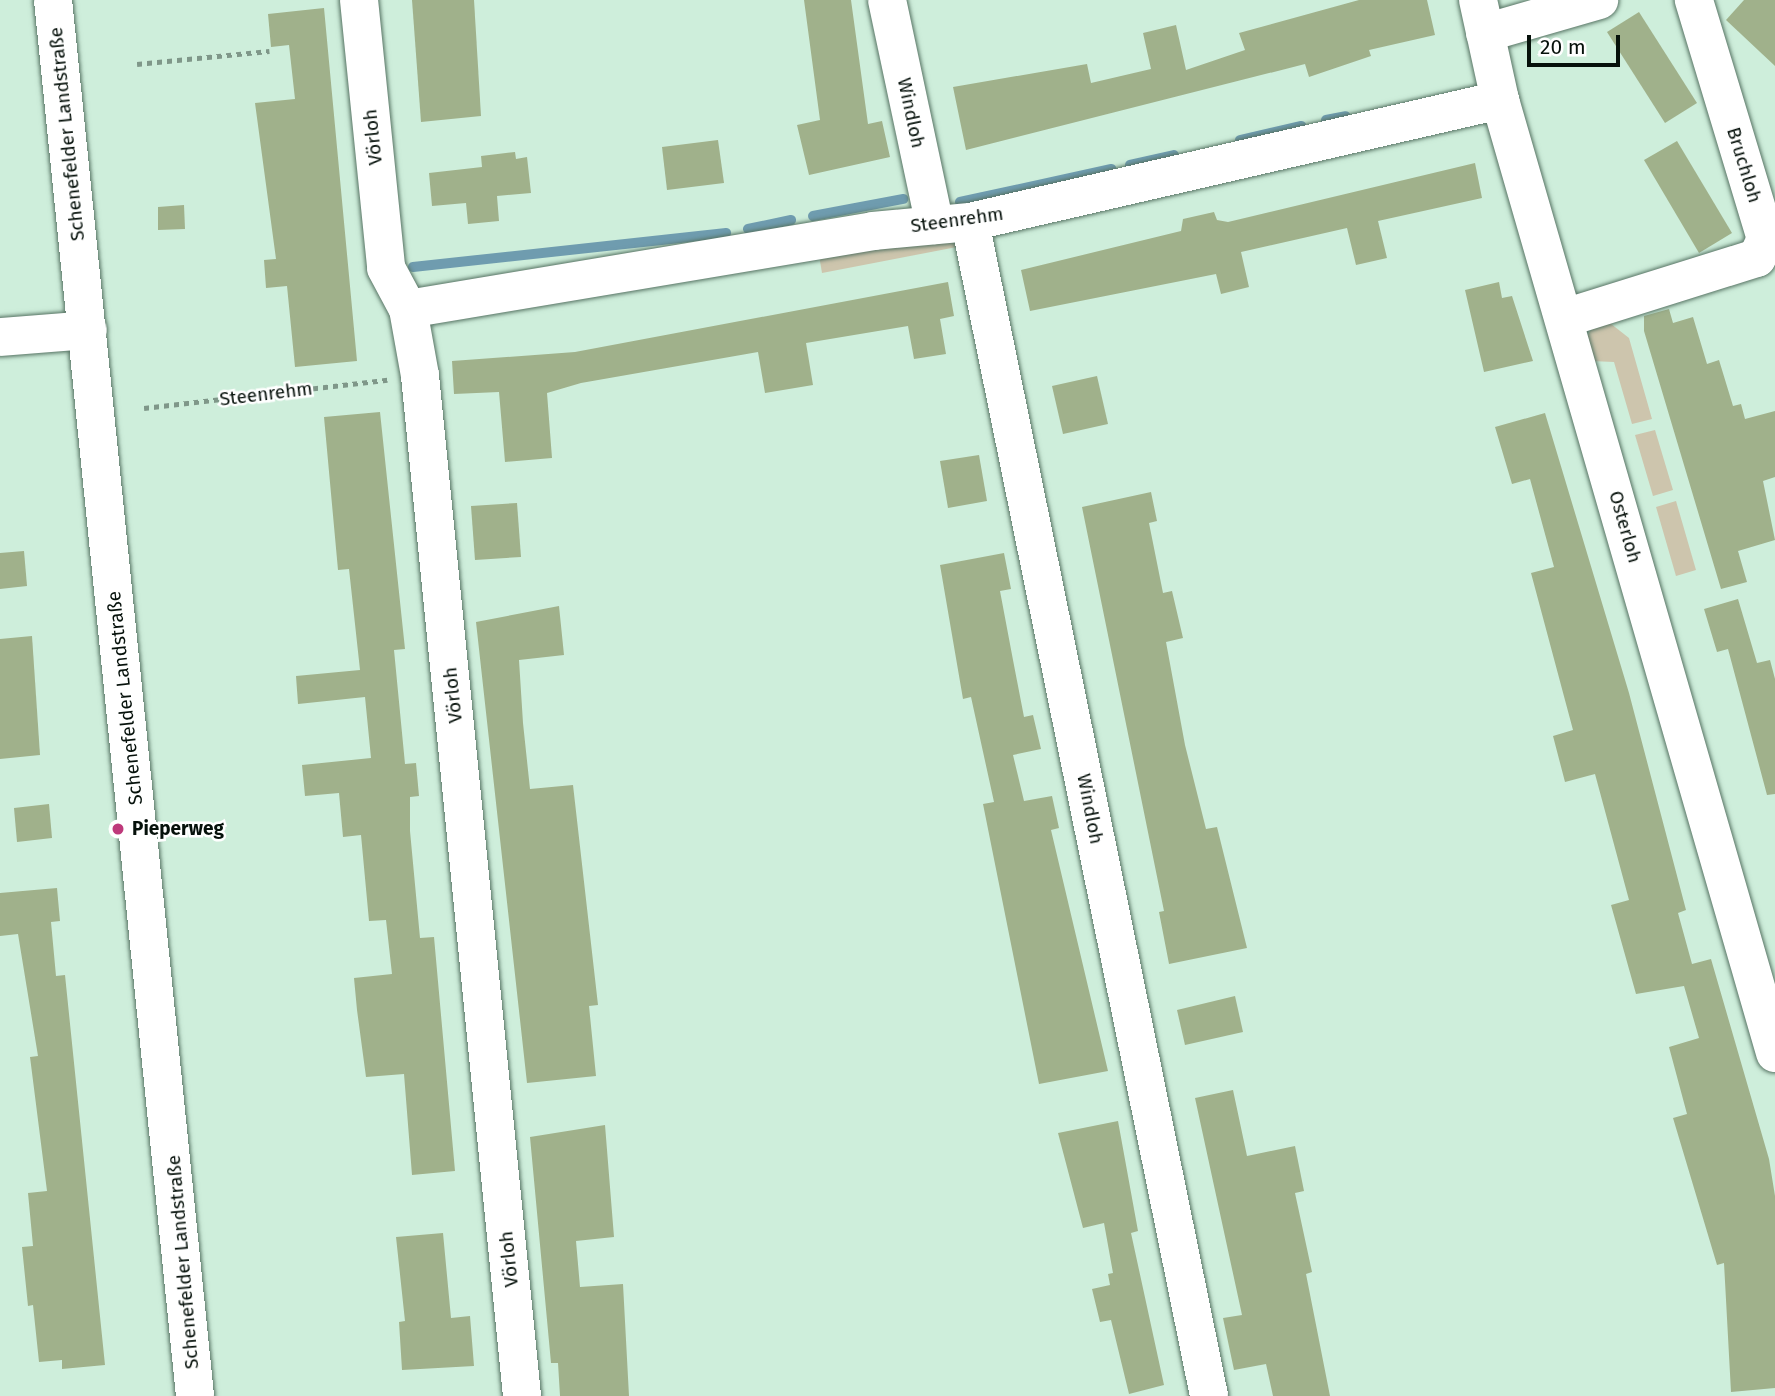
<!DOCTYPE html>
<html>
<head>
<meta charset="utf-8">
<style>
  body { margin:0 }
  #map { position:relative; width:1775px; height:1396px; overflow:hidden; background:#ceeedb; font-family:"Fira Sans",sans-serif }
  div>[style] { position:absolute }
  .green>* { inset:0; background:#cdc5ad }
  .stream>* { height:10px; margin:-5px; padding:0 5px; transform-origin:5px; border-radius:5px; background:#6f9caf }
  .building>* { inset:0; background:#a0b18b }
  .path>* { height:4.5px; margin-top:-2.25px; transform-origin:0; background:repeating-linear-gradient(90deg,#7f9789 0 5px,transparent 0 10px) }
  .roads { filter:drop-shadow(0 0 2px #577464) drop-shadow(0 0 2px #577464) }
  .minor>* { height:38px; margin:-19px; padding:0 19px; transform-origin:19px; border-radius:19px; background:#fff }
  .major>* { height:38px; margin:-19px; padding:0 19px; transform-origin:19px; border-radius:19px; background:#fff }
  .dots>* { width:19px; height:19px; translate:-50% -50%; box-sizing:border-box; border:4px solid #fff; border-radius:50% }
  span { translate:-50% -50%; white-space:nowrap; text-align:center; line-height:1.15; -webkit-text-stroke:5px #fff; paint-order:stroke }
  .street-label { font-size:19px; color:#06110b }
  .poi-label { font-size:19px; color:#06110b; font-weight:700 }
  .left { translate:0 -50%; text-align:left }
  .scale { position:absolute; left:1527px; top:35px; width:93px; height:32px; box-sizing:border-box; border:4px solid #06110b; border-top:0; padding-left:9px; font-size:21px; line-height:24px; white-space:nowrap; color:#06110b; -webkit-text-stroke:5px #fff; paint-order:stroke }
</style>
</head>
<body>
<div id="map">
  <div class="green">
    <i style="clip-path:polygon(947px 238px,962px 246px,822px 273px,819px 255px)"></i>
    <i style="clip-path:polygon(1601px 316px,1629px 338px,1652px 419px,1632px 424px,1614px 362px,1591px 361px,1586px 337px)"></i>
    <i style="clip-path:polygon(1655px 430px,1673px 490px,1653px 496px,1635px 435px)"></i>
    <i style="clip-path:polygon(1676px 501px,1696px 570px,1676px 576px,1656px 507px)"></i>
  </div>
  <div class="stream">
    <i style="left:1326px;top:120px;width:20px;rotate:-11deg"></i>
    <i style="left:1240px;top:140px;width:63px;rotate:-12.9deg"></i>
    <i style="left:1130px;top:165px;width:45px;rotate:-12.8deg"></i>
    <i style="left:960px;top:202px;width:155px;rotate:-12.3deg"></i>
    <i style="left:813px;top:216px;width:92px;rotate:-10.7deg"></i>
    <i style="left:748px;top:229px;width:44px;rotate:-11.8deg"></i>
    <i style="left:413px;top:267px;width:315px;rotate:-6.2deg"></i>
  </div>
  <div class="building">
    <i style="clip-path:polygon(412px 0,474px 0,481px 116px,421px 122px)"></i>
    <i style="clip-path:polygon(804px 0,851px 0,868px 124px,882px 121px,890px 157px,809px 175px,797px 125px,820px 120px)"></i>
    <i style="clip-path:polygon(1359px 0,1427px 0,1435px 35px,1369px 50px,1371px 56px,1309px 77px,1305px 64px,966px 150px,953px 87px,1087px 64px,1091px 83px,1151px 69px,1143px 33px,1176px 25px,1186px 70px,1245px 50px,1239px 33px)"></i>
    <i style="clip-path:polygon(1744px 0,1775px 0,1775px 66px,1726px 20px)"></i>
    <i style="clip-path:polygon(324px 8px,357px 361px,295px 367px,287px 286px,266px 288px,264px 260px,276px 259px,255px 103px,295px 99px,289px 45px,271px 47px,268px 14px)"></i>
    <i style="clip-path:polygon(1639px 12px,1697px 103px,1665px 123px,1607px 32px)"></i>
    <i style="clip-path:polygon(718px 140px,724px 183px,667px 190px,662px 147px)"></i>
    <i style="clip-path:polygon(1677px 141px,1732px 233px,1699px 253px,1644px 160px)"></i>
    <i style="clip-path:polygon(515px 152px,516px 159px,527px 157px,531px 193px,497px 196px,499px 221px,468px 224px,466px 203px,432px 206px,429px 173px,482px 167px,481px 156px)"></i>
    <i style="clip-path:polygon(1475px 163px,1482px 198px,1378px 221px,1387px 258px,1356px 265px,1347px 228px,1241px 252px,1249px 287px,1221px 294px,1216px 274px,1030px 311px,1021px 270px,1181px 231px,1183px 219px,1214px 212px,1217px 220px,1228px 222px)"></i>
    <i style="clip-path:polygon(184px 205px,185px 229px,158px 230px,158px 207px)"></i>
    <i style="clip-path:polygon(948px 282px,954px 316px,940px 319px,946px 354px,914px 359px,908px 326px,806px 343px,813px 385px,765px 393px,758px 352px,581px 383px,547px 393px,552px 458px,505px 462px,499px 392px,454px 394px,452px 361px,575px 352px)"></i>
    <i style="clip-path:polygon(1499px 282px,1502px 298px,1512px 296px,1533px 361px,1484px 372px,1465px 290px)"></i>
    <i style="clip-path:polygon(1669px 309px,1673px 323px,1693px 317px,1707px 364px,1719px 360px,1733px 406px,1741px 404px,1745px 419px,1775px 411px,1775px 477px,1763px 481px,1775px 540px,1738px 551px,1747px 582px,1721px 589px,1644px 331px,1644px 316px)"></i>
    <i style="clip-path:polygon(1097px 376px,1108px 424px,1063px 434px,1052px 386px)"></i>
    <i style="clip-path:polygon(380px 412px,405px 649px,394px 650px,405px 764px,416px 763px,419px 796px,410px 797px,410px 831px,420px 938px,434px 937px,455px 1171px,412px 1175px,404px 1074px,366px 1077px,357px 1010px,354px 978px,392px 974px,386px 920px,369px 921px,361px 835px,343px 837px,339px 793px,305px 796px,302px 765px,371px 758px,365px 697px,298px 704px,296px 676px,360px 670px,349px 569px,338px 570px,324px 417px)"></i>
    <i style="clip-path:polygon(1545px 413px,1629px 693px,1686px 910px,1678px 913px,1692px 964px,1711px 959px,1769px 1159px,1775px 1196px,1775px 1388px,1731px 1392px,1724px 1263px,1717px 1265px,1673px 1118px,1687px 1114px,1669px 1047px,1699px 1038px,1684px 986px,1636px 994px,1611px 905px,1629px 900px,1595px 774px,1565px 782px,1553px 736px,1573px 730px,1531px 573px,1554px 567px,1530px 479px,1512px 484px,1495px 427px)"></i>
    <i style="clip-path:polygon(979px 455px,987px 501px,948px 508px,940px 461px)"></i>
    <i style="clip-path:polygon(1151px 492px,1157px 521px,1149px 523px,1163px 593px,1172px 591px,1183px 638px,1166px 642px,1185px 745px,1206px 829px,1217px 827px,1247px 948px,1169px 964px,1159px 912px,1164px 911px,1082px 507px)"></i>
    <i style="clip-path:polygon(517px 503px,521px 557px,475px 560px,471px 506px)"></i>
    <i style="clip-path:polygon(24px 551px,27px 586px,0 589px,0 553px)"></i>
    <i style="clip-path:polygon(1004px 553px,1011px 589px,1000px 591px,1013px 660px,1024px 717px,1033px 715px,1041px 749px,1013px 755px,1024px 801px,1052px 796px,1059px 828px,1051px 830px,1108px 1071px,1039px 1084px,983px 804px,994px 802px,971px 697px,963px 699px,940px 565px)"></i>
    <i style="clip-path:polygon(1738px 599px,1757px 663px,1770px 660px,1775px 679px,1775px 794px,1767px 795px,1728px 649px,1717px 652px,1704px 609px)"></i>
    <i style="clip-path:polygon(559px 606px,564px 655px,519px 660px,523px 723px,530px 789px,573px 785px,598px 1005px,589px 1006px,596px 1076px,527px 1083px,476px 622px)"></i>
    <i style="clip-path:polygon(32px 636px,40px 755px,0 759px,0 639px)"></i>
    <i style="clip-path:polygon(49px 804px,52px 838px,17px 842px,14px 808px)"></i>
    <i style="clip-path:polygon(57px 888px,60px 921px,51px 922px,56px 976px,65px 975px,105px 1365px,62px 1369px,62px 1360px,39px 1362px,33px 1305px,28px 1306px,22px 1247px,33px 1246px,28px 1193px,47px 1191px,30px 1057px,38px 1056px,18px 934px,0 936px,0 893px)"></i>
    <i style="clip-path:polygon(1235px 996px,1243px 1032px,1185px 1045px,1177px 1010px)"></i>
    <i style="clip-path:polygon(1233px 1090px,1247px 1156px,1295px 1146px,1304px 1191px,1295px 1193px,1312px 1272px,1306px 1274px,1330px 1396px,1273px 1396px,1266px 1364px,1234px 1370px,1223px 1318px,1242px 1315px,1195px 1098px)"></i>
    <i style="clip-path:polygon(1118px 1121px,1138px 1231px,1131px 1233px,1164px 1385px,1129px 1394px,1111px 1320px,1100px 1322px,1092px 1289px,1110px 1285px,1108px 1274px,1113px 1273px,1104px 1223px,1083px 1228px,1058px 1133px)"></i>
    <i style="clip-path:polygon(605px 1125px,614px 1237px,576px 1241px,580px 1287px,623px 1284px,629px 1396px,560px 1396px,558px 1363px,551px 1363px,530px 1137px)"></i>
    <i style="clip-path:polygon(443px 1233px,451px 1318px,470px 1316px,474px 1366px,402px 1370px,399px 1322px,405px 1321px,396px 1237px)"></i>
  </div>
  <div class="path">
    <i style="left:137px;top:64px;width:133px;rotate:-5.6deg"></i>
    <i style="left:144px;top:408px;width:245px;rotate:-6.6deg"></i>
  </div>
  <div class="roads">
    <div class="minor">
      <i style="left:359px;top:0;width:269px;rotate:84.2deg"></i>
      <i style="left:386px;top:268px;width:47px;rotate:61.8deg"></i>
      <i style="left:408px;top:309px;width:68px;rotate:79.8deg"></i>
      <i style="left:420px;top:376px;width:1025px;rotate:84.29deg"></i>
      <i style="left:887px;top:0;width:230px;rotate:78deg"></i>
      <i style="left:1478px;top:0;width:102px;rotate:77.6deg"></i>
      <i style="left:1500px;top:100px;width:992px;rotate:73.9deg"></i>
      <i style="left:1485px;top:33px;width:119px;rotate:-16.1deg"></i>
      <i style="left:970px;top:222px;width:1198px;rotate:78.49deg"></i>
      <i style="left:408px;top:309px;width:471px;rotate:-9.5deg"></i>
      <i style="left:873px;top:231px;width:97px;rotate:-5.3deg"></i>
      <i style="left:970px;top:222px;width:544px;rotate:-12.96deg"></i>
      <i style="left:1565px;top:318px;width:201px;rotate:-17.4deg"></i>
      <i style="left:1757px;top:258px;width:21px;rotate:-65deg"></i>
      <i style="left:1766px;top:239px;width:250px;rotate:-106.8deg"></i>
      <i style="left:0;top:337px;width:88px;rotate:-4.5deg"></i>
    </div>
    <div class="major">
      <i style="left:53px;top:0;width:1403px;rotate:84.19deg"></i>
    </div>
  </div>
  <div class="dots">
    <i style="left:118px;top:829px;background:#be397b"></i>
  </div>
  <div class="street-label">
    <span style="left:911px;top:113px;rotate:78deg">Windloh</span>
    <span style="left:67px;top:134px;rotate:-96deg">Schenefelder Landstraße</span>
    <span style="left:373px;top:137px;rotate:-96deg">Vörloh</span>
    <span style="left:1744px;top:165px;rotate:73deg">Bruchloh</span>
    <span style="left:957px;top:220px;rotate:-8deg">Steenrehm</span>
    <span style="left:266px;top:394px;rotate:-7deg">Steenrehm</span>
    <span style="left:1625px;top:527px;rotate:74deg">Osterloh</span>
    <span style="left:453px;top:695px;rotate:-96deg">Vörloh</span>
    <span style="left:125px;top:698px;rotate:-96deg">Schenefelder Landstraße</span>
    <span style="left:1090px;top:809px;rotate:79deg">Windloh</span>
    <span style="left:509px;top:1259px;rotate:-96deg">Vörloh</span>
    <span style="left:183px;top:1262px;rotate:-95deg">Schenefelder Landstraße</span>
  </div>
  <div class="poi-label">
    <span class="left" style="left:132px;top:829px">Pieperweg</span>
  </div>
  <div class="scale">20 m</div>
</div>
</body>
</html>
